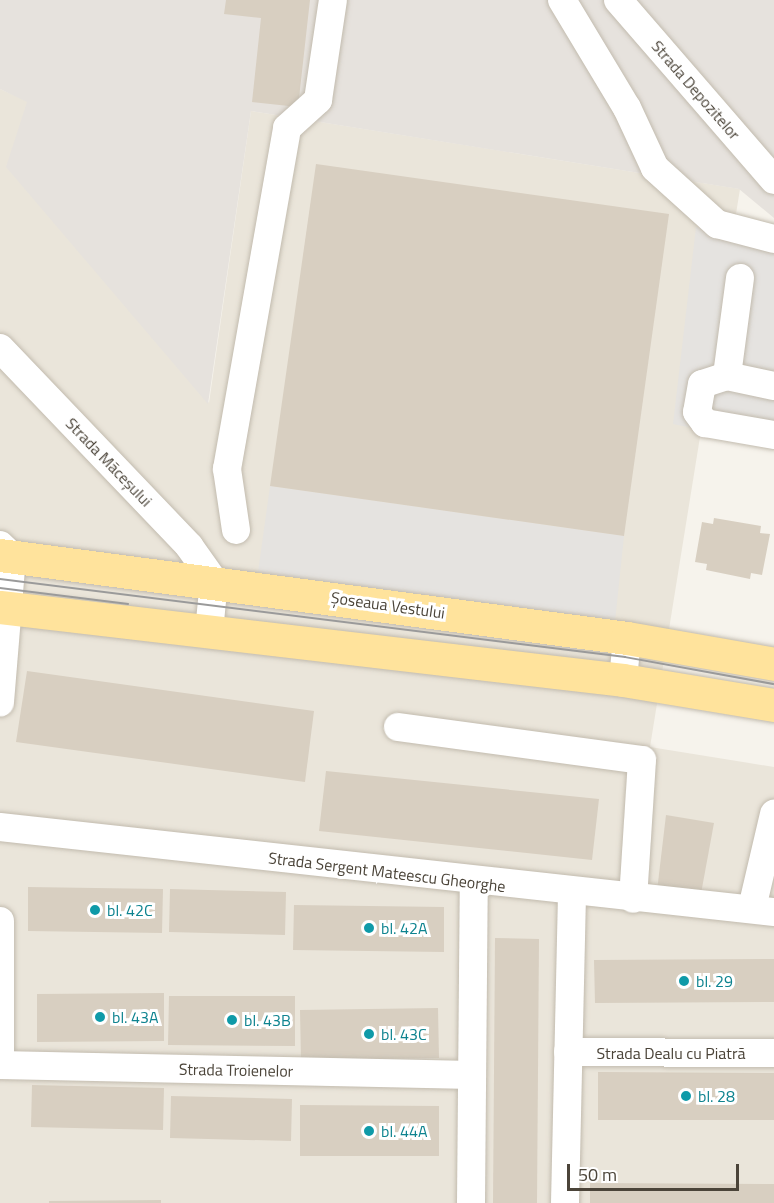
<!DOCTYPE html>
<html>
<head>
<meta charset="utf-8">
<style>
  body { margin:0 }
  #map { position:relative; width:774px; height:1203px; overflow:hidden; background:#f6f3ec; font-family:"Titillium Web",sans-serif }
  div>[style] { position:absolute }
  .residential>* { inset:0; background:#eae5da }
  .industrial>* { inset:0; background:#e6e2dd }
  .parking>* { inset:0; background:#e5e3e0 }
  .building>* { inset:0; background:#d8cfc1 }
  .roads { filter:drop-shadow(0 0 2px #c2bbae) drop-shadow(0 0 2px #c2bbae) }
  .minor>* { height:28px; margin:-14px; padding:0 14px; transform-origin:14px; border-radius:14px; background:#fff }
  .major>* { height:33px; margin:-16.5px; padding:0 16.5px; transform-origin:16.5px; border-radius:16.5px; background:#ffe39c }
  .tram>* { height:1.5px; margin:-0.75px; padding:0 0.75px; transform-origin:0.75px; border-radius:0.75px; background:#9a9a9a }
  .dots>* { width:16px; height:16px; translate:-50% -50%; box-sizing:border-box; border:3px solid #fff; border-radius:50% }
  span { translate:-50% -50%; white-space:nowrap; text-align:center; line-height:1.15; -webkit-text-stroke:6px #fff; paint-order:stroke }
  .street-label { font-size:16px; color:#4b4439 }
  .culture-label { font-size:16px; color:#0d838f }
  .left { translate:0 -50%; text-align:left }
  .scale { position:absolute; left:567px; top:1164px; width:172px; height:27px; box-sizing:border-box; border:3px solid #4b4439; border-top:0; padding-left:8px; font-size:18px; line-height:21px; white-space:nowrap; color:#4b4439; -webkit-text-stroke:4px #fff; paint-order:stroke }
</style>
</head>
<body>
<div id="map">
  <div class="residential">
    <i style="clip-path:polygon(0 89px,27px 101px,209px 403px,251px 111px,740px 189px,650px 747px,774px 767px,774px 1203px,0 1203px)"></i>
  </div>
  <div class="industrial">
    <i style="clip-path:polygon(0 0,774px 0,774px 218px,739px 189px,251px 111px,208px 404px,6px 167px,27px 102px,0 89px)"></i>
  </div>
  <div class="parking">
    <i style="clip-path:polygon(696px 227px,774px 242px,774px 445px,673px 424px)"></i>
    <i style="clip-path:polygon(270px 486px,624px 536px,615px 622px,258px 572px)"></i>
  </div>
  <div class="building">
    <i style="clip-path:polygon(226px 0,310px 0,298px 107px,252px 102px,261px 18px,224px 14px)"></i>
    <i style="clip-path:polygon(316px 164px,669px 214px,624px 536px,270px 486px)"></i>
    <i style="clip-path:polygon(714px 518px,761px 526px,760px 533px,770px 534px,762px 575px,751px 573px,750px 579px,706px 570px,707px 564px,695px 562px,702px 522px,713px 524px)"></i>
    <i style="clip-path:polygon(27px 671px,314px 711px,305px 782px,16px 742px)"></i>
    <i style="clip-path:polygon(326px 771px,599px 799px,592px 860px,319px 831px)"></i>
    <i style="clip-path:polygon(666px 815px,714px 823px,700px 899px,657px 891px)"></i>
    <i style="clip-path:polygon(28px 887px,163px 889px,162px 933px,28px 931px)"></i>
    <i style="clip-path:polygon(170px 889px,286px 892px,285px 935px,169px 932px)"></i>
    <i style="clip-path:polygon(294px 905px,444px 907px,444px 952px,293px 950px)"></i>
    <i style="clip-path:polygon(495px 938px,539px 939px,537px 1203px,493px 1203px)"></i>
    <i style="clip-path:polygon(774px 959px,774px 1002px,595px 1003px,594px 960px)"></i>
    <i style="clip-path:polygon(164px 993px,164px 1041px,37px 1042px,37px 994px)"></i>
    <i style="clip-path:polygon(169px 996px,295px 996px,295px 1046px,168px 1045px)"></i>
    <i style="clip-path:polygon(438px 1008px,439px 1058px,301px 1060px,300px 1010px)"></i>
    <i style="clip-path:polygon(598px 1072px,774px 1073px,774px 1120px,598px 1120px)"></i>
    <i style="clip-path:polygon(32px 1085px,164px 1088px,163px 1130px,31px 1127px)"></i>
    <i style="clip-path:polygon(171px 1096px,292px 1099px,291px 1141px,170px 1138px)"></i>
    <i style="clip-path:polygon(300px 1105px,439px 1106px,439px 1156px,300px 1156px)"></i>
    <i style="clip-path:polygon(590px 1183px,774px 1184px,774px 1203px,590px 1203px)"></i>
    <i style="clip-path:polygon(161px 1200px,161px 1203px,49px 1203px,49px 1201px)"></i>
  </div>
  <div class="roads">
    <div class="minor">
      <i style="left:562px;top:0;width:126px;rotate:59deg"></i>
      <i style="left:627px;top:108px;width:66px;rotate:65deg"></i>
      <i style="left:655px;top:168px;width:84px;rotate:42.1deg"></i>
      <i style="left:717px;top:224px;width:59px;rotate:14.7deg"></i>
      <i style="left:618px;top:0;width:238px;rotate:49.1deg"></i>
      <i style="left:740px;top:278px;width:99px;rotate:97.6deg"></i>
      <i style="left:727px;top:376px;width:48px;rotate:12deg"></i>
      <i style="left:0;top:348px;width:274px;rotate:46.3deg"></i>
      <i style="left:189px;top:546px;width:43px;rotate:54.5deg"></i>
      <i style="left:214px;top:581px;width:50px;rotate:95.7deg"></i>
      <i style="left:727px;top:376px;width:26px;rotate:162deg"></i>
      <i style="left:702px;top:384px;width:28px;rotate:100deg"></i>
      <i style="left:697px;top:412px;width:14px;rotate:54deg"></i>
      <i style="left:705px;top:423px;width:70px;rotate:9.9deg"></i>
      <i style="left:236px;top:530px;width:62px;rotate:-98.4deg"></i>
      <i style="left:227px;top:469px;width:346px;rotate:-80deg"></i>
      <i style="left:287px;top:128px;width:42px;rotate:-42.1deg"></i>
      <i style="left:318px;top:100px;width:101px;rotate:-81.5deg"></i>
      <i style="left:0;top:545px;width:16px;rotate:43deg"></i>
      <i style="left:12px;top:556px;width:147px;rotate:94.7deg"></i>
      <i style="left:623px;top:680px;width:42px;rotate:-84.6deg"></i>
      <i style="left:398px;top:727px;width:246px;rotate:7.7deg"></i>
      <i style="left:642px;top:760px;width:139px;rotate:93.7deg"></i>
      <i style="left:0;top:827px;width:779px;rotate:6.27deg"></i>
      <i style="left:752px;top:908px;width:97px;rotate:-76.8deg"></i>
      <i style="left:0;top:921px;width:143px;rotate:90deg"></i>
      <i style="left:568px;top:1052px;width:206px;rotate:0.3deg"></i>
      <i style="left:0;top:1065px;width:471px;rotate:1.2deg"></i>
      <i style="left:471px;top:1203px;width:320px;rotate:-89.5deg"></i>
      <i style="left:565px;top:1203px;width:309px;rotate:-88.7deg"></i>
    </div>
    <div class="major">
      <i style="left:0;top:555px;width:632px;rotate:7.54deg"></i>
      <i style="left:627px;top:638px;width:149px;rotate:10deg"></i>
      <i style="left:0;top:607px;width:627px;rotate:6.68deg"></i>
      <i style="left:623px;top:680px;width:153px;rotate:9.4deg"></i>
    </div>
  </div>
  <div class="tram">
    <i style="left:0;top:579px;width:630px;rotate:7.11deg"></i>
    <i style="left:625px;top:657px;width:151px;rotate:10.3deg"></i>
    <i style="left:0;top:588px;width:129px;rotate:7.1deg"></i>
  </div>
  <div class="dots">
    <i style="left:95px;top:910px;background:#0f9aa8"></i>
    <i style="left:369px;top:928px;background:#0f9aa8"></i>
    <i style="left:684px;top:981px;background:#0f9aa8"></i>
    <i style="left:100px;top:1017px;background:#0f9aa8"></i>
    <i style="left:232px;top:1020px;background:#0f9aa8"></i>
    <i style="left:369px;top:1034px;background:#0f9aa8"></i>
    <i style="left:686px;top:1096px;background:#0f9aa8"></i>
    <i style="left:369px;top:1131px;background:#0f9aa8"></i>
  </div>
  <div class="street-label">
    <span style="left:696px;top:90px;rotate:49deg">Strada Depozitelor</span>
    <span style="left:109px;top:462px;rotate:46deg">Strada Măceșului</span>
    <span style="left:388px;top:605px;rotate:8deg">Șoseaua Vestului</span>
    <span style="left:387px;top:872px;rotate:7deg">Strada Sergent Mateescu Gheorghe</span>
    <span style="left:671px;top:1053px">Strada Dealu cu Piatră</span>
    <span style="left:236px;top:1070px;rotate:1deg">Strada Troienelor</span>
  </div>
  <div class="culture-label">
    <span class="left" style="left:107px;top:910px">bl. 42C</span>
    <span class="left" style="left:381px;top:928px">bl. 42A</span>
    <span class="left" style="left:696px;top:981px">bl. 29</span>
    <span class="left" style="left:112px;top:1017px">bl. 43A</span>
    <span class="left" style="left:244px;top:1020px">bl. 43B</span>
    <span class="left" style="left:381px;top:1034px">bl. 43C</span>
    <span class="left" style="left:698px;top:1096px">bl. 28</span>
    <span class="left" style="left:381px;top:1131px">bl. 44A</span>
  </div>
  <div class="scale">50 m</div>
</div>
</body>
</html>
